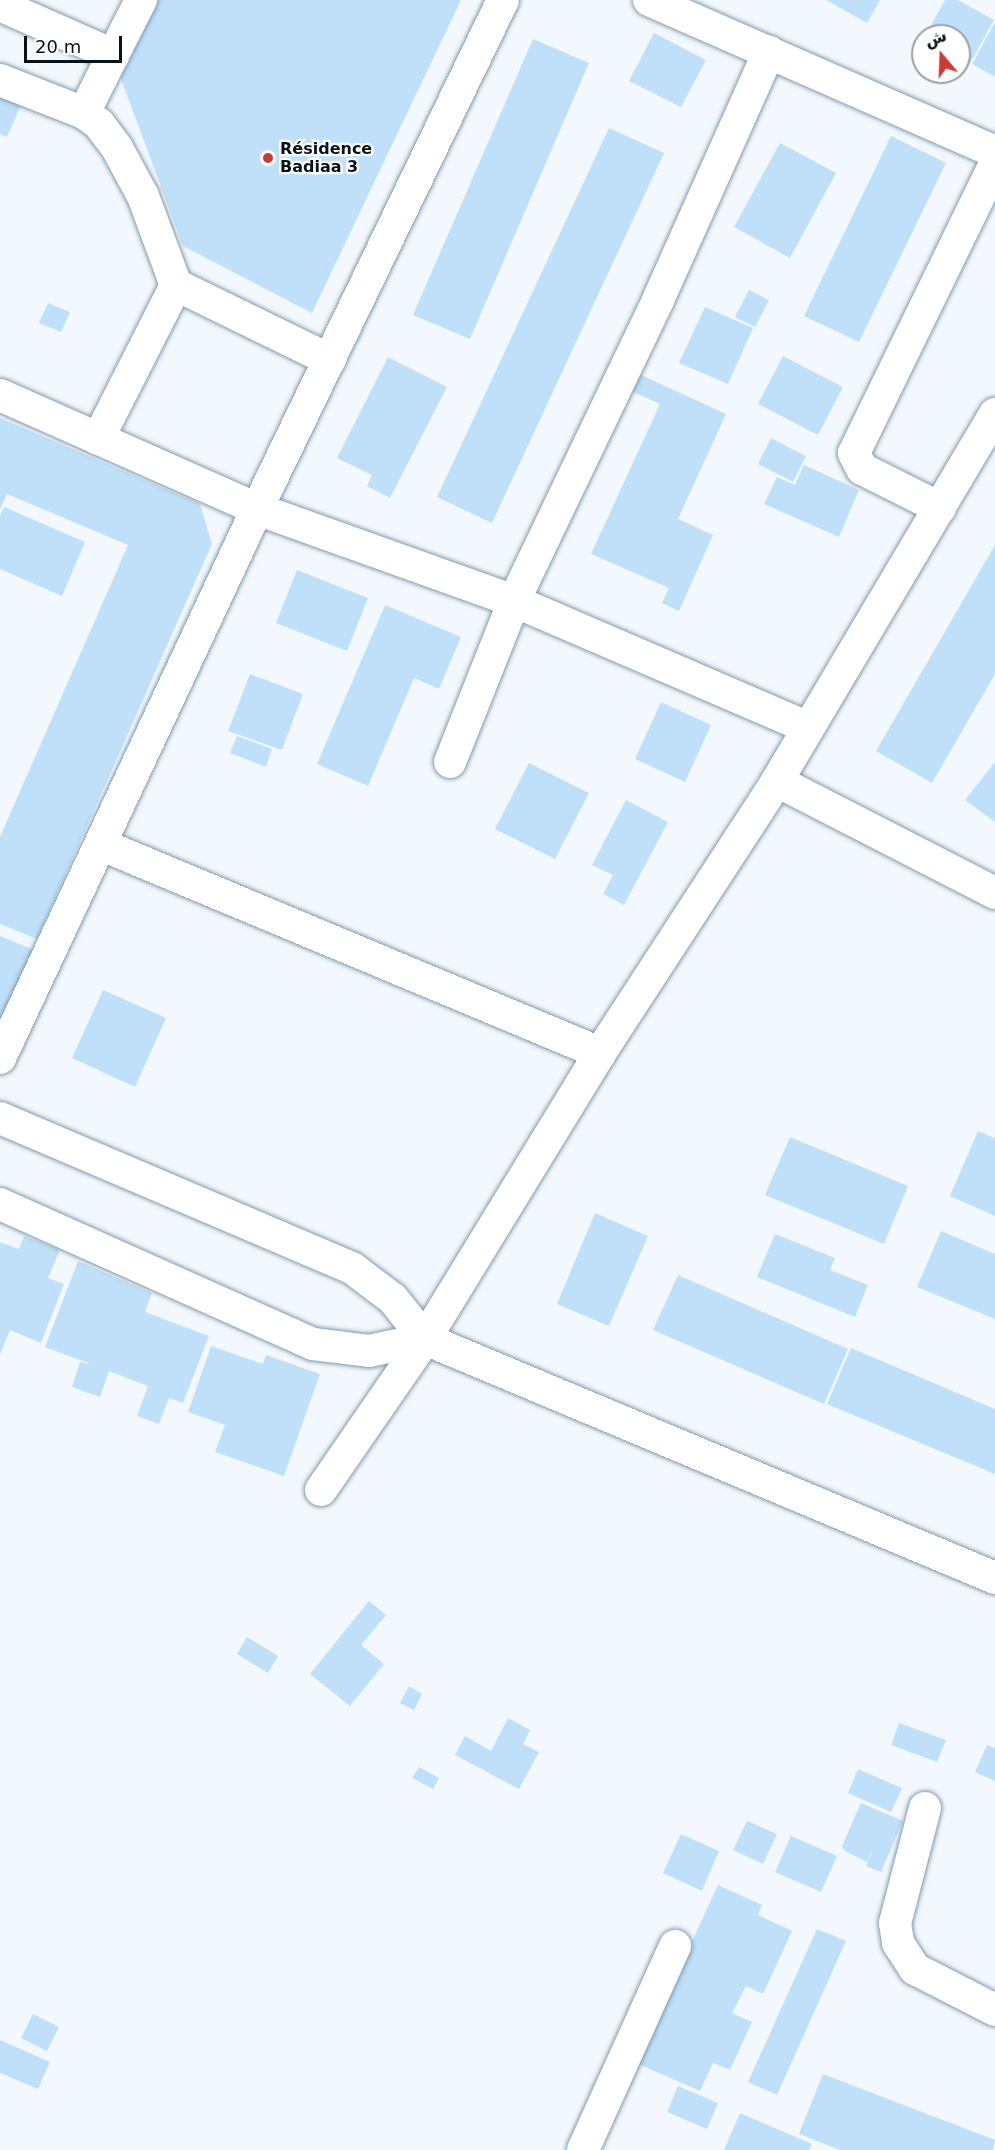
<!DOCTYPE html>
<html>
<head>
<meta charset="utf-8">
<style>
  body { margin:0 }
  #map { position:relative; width:995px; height:2150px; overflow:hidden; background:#f2f8fd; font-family:"DejaVu Sans",Cairo,sans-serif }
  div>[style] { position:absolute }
  .building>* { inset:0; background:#bfe0f8 }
  .roads { filter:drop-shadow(0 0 2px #809bb0) drop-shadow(0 0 2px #809bb0) }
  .street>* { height:32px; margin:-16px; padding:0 16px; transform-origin:16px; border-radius:16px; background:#fff }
  .dots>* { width:16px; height:16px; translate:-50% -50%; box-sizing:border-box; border:3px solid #fff; border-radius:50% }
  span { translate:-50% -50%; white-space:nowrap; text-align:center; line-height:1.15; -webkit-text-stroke:4.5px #fff; paint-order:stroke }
  .poi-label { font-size:16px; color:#071219; font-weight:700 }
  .left { translate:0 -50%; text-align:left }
  .north { position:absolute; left:911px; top:24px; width:60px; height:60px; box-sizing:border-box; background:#fff; border:2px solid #9ca0a3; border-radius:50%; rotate:341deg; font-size:16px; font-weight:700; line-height:24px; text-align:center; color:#071219 }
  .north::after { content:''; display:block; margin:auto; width:21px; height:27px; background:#c93b36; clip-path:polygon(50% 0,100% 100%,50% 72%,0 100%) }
  .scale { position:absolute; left:24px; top:36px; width:98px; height:27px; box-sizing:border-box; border:3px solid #071219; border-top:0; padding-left:8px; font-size:18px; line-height:21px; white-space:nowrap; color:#071219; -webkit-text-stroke:4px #fff; paint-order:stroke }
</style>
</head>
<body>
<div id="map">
  <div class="building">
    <i style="clip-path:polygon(156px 0,461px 0,312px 313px,183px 246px,118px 71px)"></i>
    <i style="clip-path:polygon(826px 0,880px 0,867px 23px)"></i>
    <i style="clip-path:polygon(945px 0,958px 0,994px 20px,968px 67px,959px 62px,959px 36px,925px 36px)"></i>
    <i style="clip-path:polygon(995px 22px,995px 77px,972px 64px)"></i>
    <i style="clip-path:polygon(654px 33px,706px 60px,681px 107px,629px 81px)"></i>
    <i style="clip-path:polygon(533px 39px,589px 63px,470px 339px,413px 315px)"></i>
    <i style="clip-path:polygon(0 94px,22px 103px,7px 137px,0 134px)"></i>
    <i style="clip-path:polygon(609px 128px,664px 153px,492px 523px,437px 497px)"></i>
    <i style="clip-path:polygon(891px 136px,946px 163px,859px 342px,804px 316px)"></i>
    <i style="clip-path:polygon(780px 143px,836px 173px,790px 258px,734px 227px)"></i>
    <i style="clip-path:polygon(749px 290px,769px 300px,755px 327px,735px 317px)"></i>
    <i style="clip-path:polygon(48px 303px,70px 312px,61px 332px,39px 323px)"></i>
    <i style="clip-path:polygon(705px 307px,753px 328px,728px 384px,679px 363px)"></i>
    <i style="clip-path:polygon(783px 356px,843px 387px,818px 435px,758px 404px)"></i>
    <i style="clip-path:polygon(388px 357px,447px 387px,390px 498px,367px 486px,372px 475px,337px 458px)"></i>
    <i style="clip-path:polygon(639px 374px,726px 414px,678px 519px,713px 535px,679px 611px,662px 603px,669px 588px,591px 554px,660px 404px,631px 391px)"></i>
    <i style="clip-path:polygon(0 418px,200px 504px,212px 544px,37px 939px,0 924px,0 837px,128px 545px,7px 494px,0 510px)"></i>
    <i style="clip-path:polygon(771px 438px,806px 456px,793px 482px,758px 464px)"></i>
    <i style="clip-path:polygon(804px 465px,859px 490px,839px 537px,764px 504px,777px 477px,795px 485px)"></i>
    <i style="clip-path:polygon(4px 507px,85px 542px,62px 596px,0 569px,0 516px)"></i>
    <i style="clip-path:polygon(995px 545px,995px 674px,932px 783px,876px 751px)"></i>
    <i style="clip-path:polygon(297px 570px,368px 598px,347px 651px,276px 623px)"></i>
    <i style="clip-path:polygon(385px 605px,461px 637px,439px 689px,414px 678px,368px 786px,317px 764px)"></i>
    <i style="clip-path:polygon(250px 674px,303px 694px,282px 750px,228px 731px)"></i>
    <i style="clip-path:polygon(661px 702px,711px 725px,685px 782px,635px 759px)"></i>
    <i style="clip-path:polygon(237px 736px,272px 749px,266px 767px,230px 753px)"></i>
    <i style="clip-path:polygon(995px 762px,995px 822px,965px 800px)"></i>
    <i style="clip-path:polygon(529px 763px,589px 793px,555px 859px,495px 829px)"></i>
    <i style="clip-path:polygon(626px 800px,668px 822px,624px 905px,603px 894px,613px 875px,592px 865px)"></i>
    <i style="clip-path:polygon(0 936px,36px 951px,8px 1015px,0 1017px)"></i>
    <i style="clip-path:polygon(103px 990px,166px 1018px,135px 1087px,72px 1058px)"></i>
    <i style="clip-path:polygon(978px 1131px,995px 1138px,995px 1216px,950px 1196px)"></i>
    <i style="clip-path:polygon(790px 1137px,908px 1186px,884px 1244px,765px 1195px)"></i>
    <i style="clip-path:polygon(595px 1213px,648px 1236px,609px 1326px,557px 1304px)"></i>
    <i style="clip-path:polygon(941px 1231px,995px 1254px,995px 1319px,917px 1287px)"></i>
    <i style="clip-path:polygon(775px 1234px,835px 1258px,830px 1270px,868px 1285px,855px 1317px,757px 1277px)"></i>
    <i style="clip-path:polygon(24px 1236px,60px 1250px,48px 1278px,64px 1284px,41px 1343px,10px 1330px,0 1354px,0 1242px,19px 1249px)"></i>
    <i style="clip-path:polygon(78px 1261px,152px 1293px,145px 1312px,209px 1336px,183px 1403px,169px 1398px,159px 1424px,137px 1416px,148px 1386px,109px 1371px,100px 1397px,72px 1387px,80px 1362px,93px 1365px,45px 1347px)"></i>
    <i style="clip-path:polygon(678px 1275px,848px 1349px,824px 1404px,653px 1330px)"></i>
    <i style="clip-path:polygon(211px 1346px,263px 1364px,266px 1355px,320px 1374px,284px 1476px,215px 1452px,225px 1425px,188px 1412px)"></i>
    <i style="clip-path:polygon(851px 1348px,995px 1409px,995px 1474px,827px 1404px)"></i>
    <i style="clip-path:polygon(369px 1601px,386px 1615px,361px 1645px,384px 1664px,350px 1706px,310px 1674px)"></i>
    <i style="clip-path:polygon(247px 1637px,278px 1656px,268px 1673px,237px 1654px)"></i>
    <i style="clip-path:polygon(409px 1686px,422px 1694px,414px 1710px,400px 1703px)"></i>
    <i style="clip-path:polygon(508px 1718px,530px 1730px,523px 1744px,539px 1752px,519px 1789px,455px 1755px,465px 1736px,491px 1751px)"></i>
    <i style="clip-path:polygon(899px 1723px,946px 1740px,937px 1762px,891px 1745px)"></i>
    <i style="clip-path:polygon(987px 1745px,995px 1748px,995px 1781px,975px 1772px)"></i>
    <i style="clip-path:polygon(419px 1767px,439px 1778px,433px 1789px,412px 1778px)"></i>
    <i style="clip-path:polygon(858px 1769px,902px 1788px,891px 1812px,848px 1793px)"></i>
    <i style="clip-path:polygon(861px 1803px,903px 1821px,881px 1872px,866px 1866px,874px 1847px,867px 1862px,845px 1851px,842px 1846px)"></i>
    <i style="clip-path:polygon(747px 1821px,777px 1834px,763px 1864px,733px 1850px)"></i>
    <i style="clip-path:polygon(681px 1834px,719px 1851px,702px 1891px,663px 1873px)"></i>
    <i style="clip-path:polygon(791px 1836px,837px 1856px,821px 1892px,775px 1872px)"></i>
    <i style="clip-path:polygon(718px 1885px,762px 1905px,758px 1915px,792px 1931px,763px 1994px,746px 1986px,732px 2013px,752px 2022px,730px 2070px,713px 2063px,700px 2091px,636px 2063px)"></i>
    <i style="clip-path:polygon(817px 1929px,846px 1941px,777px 2095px,748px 2082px)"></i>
    <i style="clip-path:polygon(33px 2014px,59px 2027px,47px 2051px,21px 2038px)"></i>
    <i style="clip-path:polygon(0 2040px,50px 2062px,38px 2089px,0 2073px)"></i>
    <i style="clip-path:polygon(823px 2074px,995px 2140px,993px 2150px,840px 2150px,799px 2134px)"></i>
    <i style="clip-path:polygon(678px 2086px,718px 2103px,707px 2129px,667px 2112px)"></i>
    <i style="clip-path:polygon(740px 2113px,812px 2144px,809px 2150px,724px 2150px)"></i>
  </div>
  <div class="roads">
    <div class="street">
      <i style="left:649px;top:0;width:378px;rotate:23.7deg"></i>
      <i style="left:0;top:5px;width:124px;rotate:23.9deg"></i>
      <i style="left:113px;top:55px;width:65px;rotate:116.6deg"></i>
      <i style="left:113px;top:55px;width:62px;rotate:-63deg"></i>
      <i style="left:0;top:80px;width:90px;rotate:21.4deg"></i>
      <i style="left:84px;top:113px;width:19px;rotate:36deg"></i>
      <i style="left:99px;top:124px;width:30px;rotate:53deg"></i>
      <i style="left:117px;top:148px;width:55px;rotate:61.6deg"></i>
      <i style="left:143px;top:196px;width:95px;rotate:69.7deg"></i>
      <i style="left:176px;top:285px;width:171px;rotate:26deg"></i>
      <i style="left:0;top:395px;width:281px;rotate:23.9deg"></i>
      <i style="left:257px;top:509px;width:273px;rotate:19.7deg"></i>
      <i style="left:514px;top:601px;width:319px;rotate:23.3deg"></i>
      <i style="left:98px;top:439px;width:173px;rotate:-63.1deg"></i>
      <i style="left:940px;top:508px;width:87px;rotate:-153.4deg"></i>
      <i style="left:862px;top:469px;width:18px;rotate:-117deg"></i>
      <i style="left:854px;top:453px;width:322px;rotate:-64deg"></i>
      <i style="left:450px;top:762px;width:173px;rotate:-68.3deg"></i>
      <i style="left:514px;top:601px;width:334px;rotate:-64.4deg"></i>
      <i style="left:658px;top:300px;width:272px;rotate:-65.9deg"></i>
      <i style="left:777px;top:781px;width:245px;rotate:27.2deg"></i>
      <i style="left:102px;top:845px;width:540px;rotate:22.67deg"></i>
      <i style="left:0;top:1058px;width:606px;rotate:-64.91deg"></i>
      <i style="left:257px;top:509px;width:565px;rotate:-64.21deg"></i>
      <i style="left:0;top:1118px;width:383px;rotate:23.1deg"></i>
      <i style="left:352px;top:1268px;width:51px;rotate:37.1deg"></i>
      <i style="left:393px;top:1299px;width:51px;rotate:51.3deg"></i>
      <i style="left:425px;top:1339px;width:618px;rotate:22.75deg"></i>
      <i style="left:0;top:1204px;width:343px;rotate:24.1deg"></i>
      <i style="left:313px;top:1344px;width:56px;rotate:7.1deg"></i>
      <i style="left:369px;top:1351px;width:57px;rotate:-12.1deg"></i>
      <i style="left:321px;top:1490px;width:183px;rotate:-55.4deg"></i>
      <i style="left:425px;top:1339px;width:335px;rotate:-58.5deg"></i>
      <i style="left:600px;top:1053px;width:325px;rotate:-56.9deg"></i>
      <i style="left:777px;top:781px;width:427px;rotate:-59.3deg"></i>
      <i style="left:925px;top:1808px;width:119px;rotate:104.6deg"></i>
      <i style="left:895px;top:1923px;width:20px;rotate:81deg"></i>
      <i style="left:898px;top:1943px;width:31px;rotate:57deg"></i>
      <i style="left:915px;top:1969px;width:90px;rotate:27.1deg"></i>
      <i style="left:583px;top:2150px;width:224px;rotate:-65.7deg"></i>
    </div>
  </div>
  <div class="dots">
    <i style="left:268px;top:158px;background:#c93b36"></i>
  </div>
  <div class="poi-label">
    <span class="left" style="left:280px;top:158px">Résidence<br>Badiaa 3</span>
  </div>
  <div class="north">ش</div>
  <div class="scale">20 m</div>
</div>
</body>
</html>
